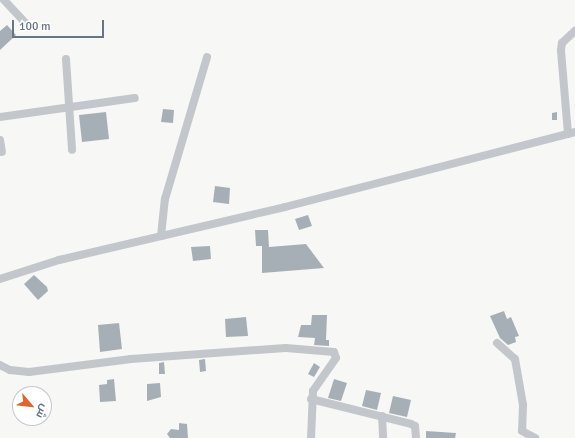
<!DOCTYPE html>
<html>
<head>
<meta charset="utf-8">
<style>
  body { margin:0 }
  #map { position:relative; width:575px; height:438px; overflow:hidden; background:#f7f7f5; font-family:Signika,Cairo,sans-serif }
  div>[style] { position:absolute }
  .building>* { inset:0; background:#a7afb6 }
  .minor>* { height:8px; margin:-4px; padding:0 4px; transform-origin:4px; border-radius:4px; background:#c3c6ca }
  span { translate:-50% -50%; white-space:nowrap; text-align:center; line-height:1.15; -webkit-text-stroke:4px #fff; paint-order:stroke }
  .north { position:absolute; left:12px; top:386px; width:40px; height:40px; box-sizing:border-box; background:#fff; border:1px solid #c2c8ce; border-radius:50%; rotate:118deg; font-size:11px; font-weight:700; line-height:16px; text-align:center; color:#677585 }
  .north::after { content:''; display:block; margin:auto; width:14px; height:18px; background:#de662e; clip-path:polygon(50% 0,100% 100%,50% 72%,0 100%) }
  .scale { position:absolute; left:12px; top:20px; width:92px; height:18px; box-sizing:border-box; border:2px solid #677585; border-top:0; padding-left:5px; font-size:12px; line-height:14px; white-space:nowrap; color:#677585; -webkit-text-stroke:3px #fff; paint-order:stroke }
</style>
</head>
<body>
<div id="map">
  <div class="building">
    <i style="clip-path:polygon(7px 25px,16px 35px,0 50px,0 31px)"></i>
    <i style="clip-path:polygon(163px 109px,174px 110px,173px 123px,161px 122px)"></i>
    <i style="clip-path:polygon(106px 112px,109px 139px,82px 142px,79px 115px)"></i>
    <i style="clip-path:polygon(557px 112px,557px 120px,552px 120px,552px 113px)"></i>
    <i style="clip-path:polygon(215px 186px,230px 188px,229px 204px,213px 202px)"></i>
    <i style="clip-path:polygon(308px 215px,312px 226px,299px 230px,295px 219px)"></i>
    <i style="clip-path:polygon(255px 230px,268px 230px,269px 247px,306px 244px,324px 268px,262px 273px,262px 246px,256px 246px)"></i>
    <i style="clip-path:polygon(210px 246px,211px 259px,193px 261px,191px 247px)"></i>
    <i style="clip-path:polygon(34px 275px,47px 287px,48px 291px,38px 300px,24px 284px)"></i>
    <i style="clip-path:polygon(504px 311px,507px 319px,511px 317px,519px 336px,515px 337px,516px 342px,508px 345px,500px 338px,490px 316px)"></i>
    <i style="clip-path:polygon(312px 315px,327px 315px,326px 340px,329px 340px,329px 346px,314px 345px,315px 338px,298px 337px,301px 325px,311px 325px)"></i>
    <i style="clip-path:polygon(246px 317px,248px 336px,226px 337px,225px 319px)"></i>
    <i style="clip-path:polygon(119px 323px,122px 349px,100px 352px,98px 325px)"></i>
    <i style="clip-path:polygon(205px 359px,206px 371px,200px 372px,199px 360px)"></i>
    <i style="clip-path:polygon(164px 362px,165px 374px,159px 374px,159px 363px)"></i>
    <i style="clip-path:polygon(314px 363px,320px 367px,314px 377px,308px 374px)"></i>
    <i style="clip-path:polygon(114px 379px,116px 401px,100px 402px,99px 385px,107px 384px,107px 380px)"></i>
    <i style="clip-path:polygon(334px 379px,347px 383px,341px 401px,328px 398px)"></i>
    <i style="clip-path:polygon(160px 383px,161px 397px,147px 401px,147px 384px)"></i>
    <i style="clip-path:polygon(366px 390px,381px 393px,377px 410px,362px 406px)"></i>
    <i style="clip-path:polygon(393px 396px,411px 400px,407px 417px,389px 413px)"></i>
    <i style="clip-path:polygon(179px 423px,187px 424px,188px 438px,170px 438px,167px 434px,171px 429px,179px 430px)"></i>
    <i style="clip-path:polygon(426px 431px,456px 433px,455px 438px,426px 438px)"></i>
  </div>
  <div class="minor">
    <i style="left:4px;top:0;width:37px;rotate:47deg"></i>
    <i style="left:66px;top:59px;width:91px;rotate:86.2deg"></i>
    <i style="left:0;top:117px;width:136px;rotate:-8deg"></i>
    <i style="left:568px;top:134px;width:84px;rotate:-94.8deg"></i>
    <i style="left:561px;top:50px;width:7px;rotate:-82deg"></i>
    <i style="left:562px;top:43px;width:18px;rotate:-43deg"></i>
    <i style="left:0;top:140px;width:12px;rotate:81deg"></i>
    <i style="left:161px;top:236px;width:37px;rotate:-84deg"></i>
    <i style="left:165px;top:199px;width:148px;rotate:-73.5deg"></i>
    <i style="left:0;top:279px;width:62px;rotate:-17.9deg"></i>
    <i style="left:59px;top:260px;width:232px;rotate:-13.2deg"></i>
    <i style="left:285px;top:207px;width:300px;rotate:-14.5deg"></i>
    <i style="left:497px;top:343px;width:24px;rotate:42deg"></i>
    <i style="left:515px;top:359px;width:47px;rotate:80.1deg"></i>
    <i style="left:523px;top:405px;width:26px;rotate:92deg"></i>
    <i style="left:522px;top:431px;width:15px;rotate:28deg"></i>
    <i style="left:0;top:365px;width:11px;rotate:27deg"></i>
    <i style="left:10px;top:370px;width:19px;rotate:6deg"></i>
    <i style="left:29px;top:372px;width:103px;rotate:-7.3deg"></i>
    <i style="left:131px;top:359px;width:155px;rotate:-4.1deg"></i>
    <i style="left:286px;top:348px;width:48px;rotate:4.8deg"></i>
    <i style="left:334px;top:352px;width:6px;rotate:72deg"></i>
    <i style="left:336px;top:358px;width:40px;rotate:124.9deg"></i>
    <i style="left:313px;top:391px;width:47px;rotate:92.4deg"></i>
    <i style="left:311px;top:399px;width:103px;rotate:14deg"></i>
    <i style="left:411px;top:424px;width:4px;rotate:27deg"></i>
    <i style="left:415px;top:426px;width:12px;rotate:85deg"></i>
    <i style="left:382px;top:416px;width:22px;rotate:87deg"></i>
  </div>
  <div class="north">ش</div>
  <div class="scale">100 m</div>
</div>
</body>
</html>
